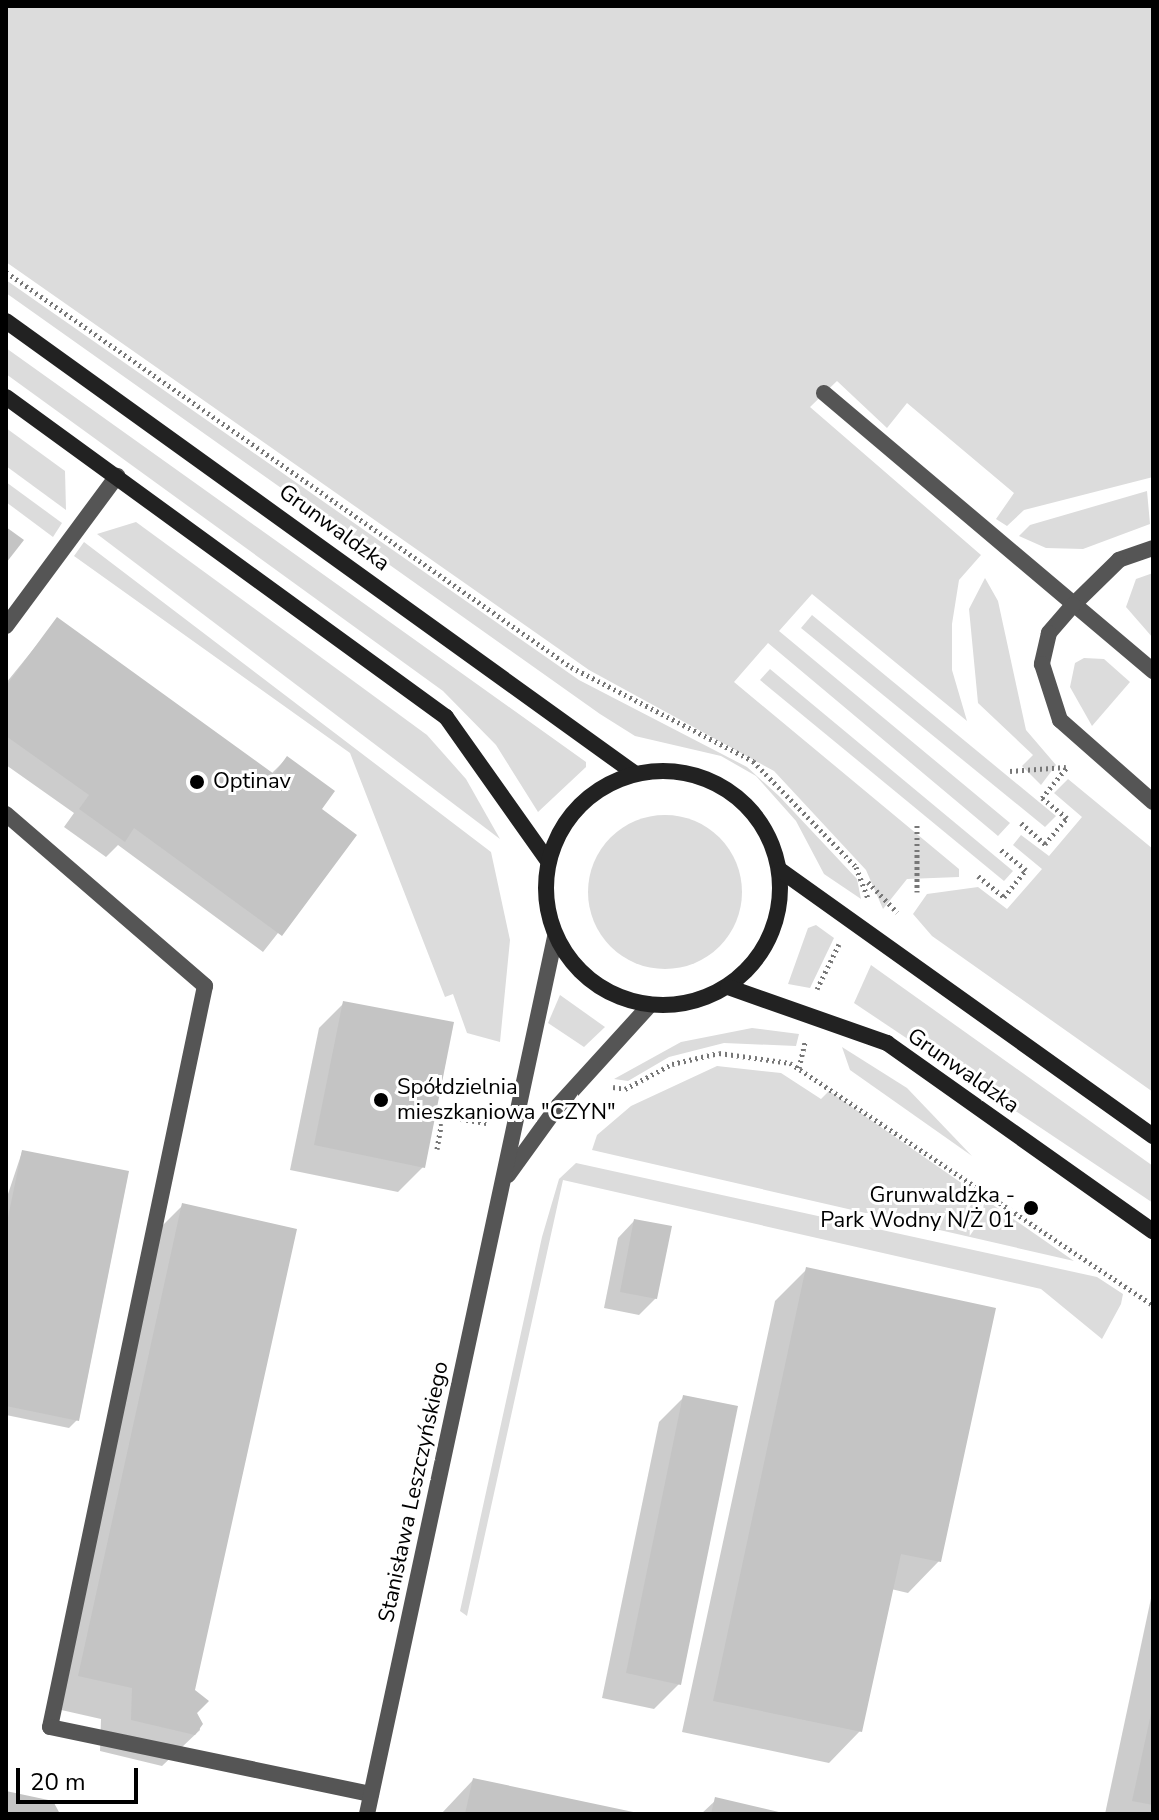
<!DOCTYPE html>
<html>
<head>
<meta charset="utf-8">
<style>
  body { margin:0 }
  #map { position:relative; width:1159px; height:1820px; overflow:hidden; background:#fff; font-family:"Nunito Sans",sans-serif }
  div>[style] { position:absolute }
  .green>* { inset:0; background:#dcdcdc }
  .round { border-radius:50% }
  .shadow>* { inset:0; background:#0003 }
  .building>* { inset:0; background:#c4c4c4 }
  .path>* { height:5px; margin-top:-2.5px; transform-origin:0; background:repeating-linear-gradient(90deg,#777 0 2px,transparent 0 6px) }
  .lane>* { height:16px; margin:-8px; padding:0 8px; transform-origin:8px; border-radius:8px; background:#555 }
  .street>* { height:16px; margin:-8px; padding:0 8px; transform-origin:8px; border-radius:8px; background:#555 }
  .secondary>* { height:16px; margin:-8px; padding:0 8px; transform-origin:8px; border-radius:8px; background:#222 }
  .secondary>.ring { margin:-8px; padding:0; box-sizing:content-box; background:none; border:16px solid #222; border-radius:50% }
  .dots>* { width:22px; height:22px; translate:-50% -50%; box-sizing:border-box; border:4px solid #fff; border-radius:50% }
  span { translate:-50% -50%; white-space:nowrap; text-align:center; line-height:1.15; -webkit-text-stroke:6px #fff; paint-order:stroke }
  .street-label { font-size:22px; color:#000 }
  .poi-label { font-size:22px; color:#000 }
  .left { translate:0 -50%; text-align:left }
  .right { translate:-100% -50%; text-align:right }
  .frame { position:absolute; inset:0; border:8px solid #000; pointer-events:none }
  .scale { position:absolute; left:16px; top:1768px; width:122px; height:36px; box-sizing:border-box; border:4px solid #000; border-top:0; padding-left:10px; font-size:24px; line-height:28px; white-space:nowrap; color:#000; -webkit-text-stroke:6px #fff; paint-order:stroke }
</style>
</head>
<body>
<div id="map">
  <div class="green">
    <i style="clip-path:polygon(6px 6px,1153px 6px,1153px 477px,1024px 510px,1007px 526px,996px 519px,1014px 493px,907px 403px,887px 428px,837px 381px,810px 407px,981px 555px,959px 580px,952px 624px,952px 670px,967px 721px,812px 594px,779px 631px,1010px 823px,998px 836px,768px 643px,734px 682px,959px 869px,959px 877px,907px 879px,883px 909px,866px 870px,774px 771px,589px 670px,6px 262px)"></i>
    <i style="clip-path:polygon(6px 280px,579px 680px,747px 767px,779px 796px,857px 879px,861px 899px,824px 874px,796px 821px,756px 776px,721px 756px,635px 736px,600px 714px,6px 293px)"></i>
    <i style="clip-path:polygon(6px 348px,586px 762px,586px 767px,538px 812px,496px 745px,443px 691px,6px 374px)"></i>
    <i style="clip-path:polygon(6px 428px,65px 471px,66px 510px,6px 466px)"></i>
    <i style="clip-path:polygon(6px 482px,62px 523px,53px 537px,6px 502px)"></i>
    <i style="clip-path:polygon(1147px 491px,1150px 524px,1083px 549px,1046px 548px,1019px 536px,1030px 525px)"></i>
    <i style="clip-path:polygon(136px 522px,427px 735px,466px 779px,500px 839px,97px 534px)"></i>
    <i style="clip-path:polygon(84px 542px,491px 852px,510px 940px,500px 1042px,467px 1033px,453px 994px,445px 997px,350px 753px,74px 556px)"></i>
    <i style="clip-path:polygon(1153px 573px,1153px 638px,1126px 607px,1136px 579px)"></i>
    <i style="clip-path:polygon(985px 578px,998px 601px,1026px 730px,1056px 765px,1041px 785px,1022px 766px,1033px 755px,978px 703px,969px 609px)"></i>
    <i style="clip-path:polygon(812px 615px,1056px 816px,1045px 827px,801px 628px)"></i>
    <i style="clip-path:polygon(1084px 658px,1104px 659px,1130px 682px,1092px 726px,1070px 687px,1075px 663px)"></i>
    <i style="clip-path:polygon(770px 669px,1013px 871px,1004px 881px,760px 680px)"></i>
    <i style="clip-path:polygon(1068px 779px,1153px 849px,1153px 1092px,932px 936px,913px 914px,927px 894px,978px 887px,1007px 909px,1042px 869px,1013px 845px,1021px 835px,1049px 856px,1082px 817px,1054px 793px)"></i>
    <i class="round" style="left:588px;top:815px;width:154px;height:154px"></i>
    <i style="clip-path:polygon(816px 925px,834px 938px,810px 988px,788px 984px,808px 928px)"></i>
    <i style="clip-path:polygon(871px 965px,1153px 1166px,1153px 1203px,854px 1003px)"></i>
    <i style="clip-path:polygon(560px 995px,605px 1027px,584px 1047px,548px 1023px)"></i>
    <i style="clip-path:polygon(752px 1028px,799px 1034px,796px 1046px,724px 1043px,669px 1057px,628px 1081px,614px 1079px,681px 1042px)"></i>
    <i style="clip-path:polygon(842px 1047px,907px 1088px,972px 1156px,850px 1070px)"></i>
    <i style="clip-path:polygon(717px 1066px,781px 1073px,821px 1099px,829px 1091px,1074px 1261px,592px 1150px,597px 1135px,631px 1106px)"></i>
    <i style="clip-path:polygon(576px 1163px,1097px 1277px,1123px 1294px,1121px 1304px,1102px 1339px,1041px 1289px,563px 1180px,467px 1616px,460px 1611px,542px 1237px,559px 1179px)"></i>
  </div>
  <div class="shadow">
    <i style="clip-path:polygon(57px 620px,271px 774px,287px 758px,319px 809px,355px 835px,263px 952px,118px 845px,106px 857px,64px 827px,74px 813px,6px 765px,6px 683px)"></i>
    <i style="clip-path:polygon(344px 1003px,423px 1167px,398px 1192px,290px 1170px,319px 1028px)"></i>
    <i style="clip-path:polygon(22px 1152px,77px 1420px,69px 1428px,6px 1415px,6px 1200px)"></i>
    <i style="clip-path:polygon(183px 1205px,193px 1691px,200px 1730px,162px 1766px,100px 1751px,101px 1719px,48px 1707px,151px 1237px)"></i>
    <i style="clip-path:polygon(634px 1221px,656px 1298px,639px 1315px,604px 1308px,618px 1238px)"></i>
    <i style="clip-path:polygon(807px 1269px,939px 1561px,908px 1593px,891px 1589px,860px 1731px,829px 1763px,682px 1732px,775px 1301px)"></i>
    <i style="clip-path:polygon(684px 1397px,679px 1684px,654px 1709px,602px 1698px,659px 1422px)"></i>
    <i style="clip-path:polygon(1153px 1589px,1153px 1814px,1105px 1814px)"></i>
    <i style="clip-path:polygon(473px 1780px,630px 1814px,441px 1814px)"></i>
    <i style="clip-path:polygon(716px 1800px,779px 1814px,701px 1814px)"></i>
  </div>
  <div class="building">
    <i style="clip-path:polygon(6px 527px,24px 540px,6px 563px)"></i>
    <i style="clip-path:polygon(57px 617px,274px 774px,287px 756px,335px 791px,322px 809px,357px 835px,282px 936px,134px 828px,125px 842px,79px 809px,89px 795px,6px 736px,6px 686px)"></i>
    <i style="clip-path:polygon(343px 1001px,454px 1022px,425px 1168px,314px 1145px)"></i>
    <i style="clip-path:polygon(22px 1150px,129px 1171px,79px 1421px,6px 1406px,6px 1227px)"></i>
    <i style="clip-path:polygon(182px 1203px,297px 1229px,195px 1690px,209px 1701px,197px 1713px,203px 1724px,195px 1735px,131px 1720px,132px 1688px,78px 1676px)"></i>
    <i style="clip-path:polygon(634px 1219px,672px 1226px,657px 1299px,620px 1292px)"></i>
    <i style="clip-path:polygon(806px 1267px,996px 1308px,941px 1562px,901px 1554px,862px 1732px,713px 1701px)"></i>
    <i style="clip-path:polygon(683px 1395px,738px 1406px,681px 1685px,626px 1673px)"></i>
    <i style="clip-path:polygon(1152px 1709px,1153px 1709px,1153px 1805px,1132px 1801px)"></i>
    <i style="clip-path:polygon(473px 1778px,638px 1813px,638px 1814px,465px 1814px)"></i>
    <i style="clip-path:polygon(6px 1791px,53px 1801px,60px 1814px,6px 1814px)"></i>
    <i style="clip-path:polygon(715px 1797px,783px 1813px,783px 1814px,711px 1814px)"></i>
  </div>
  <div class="path">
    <i style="left:6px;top:272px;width:689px;rotate:34.96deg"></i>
    <i style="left:571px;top:667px;width:205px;rotate:27.3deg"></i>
    <i style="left:753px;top:761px;width:148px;rotate:45.8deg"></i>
    <i style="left:856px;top:867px;width:34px;rotate:69deg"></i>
    <i style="left:1010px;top:771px;width:56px;rotate:-4.1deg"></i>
    <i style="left:1021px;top:823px;width:32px;rotate:41deg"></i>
    <i style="left:1045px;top:844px;width:34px;rotate:-50deg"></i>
    <i style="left:1067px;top:818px;width:32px;rotate:-141deg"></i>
    <i style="left:1042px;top:798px;width:40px;rotate:-51deg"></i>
    <i style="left:917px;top:825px;width:67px;rotate:90deg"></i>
    <i style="left:978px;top:876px;width:33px;rotate:39deg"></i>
    <i style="left:1004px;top:897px;width:35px;rotate:-51deg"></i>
    <i style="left:1026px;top:870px;width:35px;rotate:-141deg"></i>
    <i style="left:868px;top:882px;width:42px;rotate:46deg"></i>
    <i style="left:817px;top:989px;width:50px;rotate:-63.9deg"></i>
    <i style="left:799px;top:1068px;width:28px;rotate:-77deg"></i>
    <i style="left:613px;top:1087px;width:12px;rotate:9deg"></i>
    <i style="left:625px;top:1089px;width:53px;rotate:-28deg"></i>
    <i style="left:672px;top:1064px;width:48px;rotate:-13.2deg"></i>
    <i style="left:719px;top:1053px;width:72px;rotate:8deg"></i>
    <i style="left:790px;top:1063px;width:436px;rotate:33.7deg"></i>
    <i style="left:437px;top:1149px;width:34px;rotate:-80deg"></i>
    <i style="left:443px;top:1116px;width:44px;rotate:9.2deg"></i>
  </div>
  <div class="lane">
    <i style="left:824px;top:393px;width:431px;rotate:40.2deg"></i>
    <i style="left:1153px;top:548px;width:36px;rotate:161deg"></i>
    <i style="left:1119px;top:560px;width:64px;rotate:135.6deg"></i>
    <i style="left:1073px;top:605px;width:37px;rotate:131deg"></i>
    <i style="left:1049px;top:633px;width:32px;rotate:103deg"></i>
    <i style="left:1042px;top:664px;width:59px;rotate:72.2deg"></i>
    <i style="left:1060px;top:720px;width:124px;rotate:41.4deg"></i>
    <i style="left:6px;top:626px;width:187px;rotate:-53.5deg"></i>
    <i style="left:6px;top:814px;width:263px;rotate:40.8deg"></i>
    <i style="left:205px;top:986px;width:757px;rotate:101.81deg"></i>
    <i style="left:50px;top:1727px;width:328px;rotate:11.8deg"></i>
  </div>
  <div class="street">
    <i style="left:508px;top:1175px;width:85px;rotate:-54.1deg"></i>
    <i style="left:558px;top:1106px;width:137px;rotate:-47.7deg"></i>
    <i style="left:367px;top:1814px;width:897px;rotate:-77.9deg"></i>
  </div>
  <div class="secondary">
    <i style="left:6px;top:321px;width:774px;rotate:35.74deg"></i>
    <i style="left:6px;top:397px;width:544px;rotate:36.03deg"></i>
    <i style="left:446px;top:717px;width:176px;rotate:54.7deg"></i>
    <i class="ring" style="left:546px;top:771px;width:218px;height:218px"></i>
    <i style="left:780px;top:870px;width:458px;rotate:35.5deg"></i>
    <i style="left:728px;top:987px;width:169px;rotate:19.4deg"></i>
    <i style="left:887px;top:1043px;width:326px;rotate:35.3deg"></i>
  </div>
  <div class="dots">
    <i style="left:197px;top:782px;background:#000"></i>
    <i style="left:381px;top:1100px;background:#000"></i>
    <i style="left:1031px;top:1208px;background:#000"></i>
  </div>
  <div class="street-label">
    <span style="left:334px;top:528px;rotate:36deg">Grunwaldzka</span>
    <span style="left:963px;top:1071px;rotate:35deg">Grunwaldzka</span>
    <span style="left:414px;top:1492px;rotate:-78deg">Stanisława Leszczyńskiego</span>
  </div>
  <div class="poi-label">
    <span class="left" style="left:213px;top:782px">Optinav</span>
    <span class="left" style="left:397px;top:1100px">Spółdzielnia<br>mieszkaniowa "CZYN"</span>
    <span class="right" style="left:1015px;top:1208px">Grunwaldzka -<br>Park Wodny N/Ż 01</span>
  </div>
  <div class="frame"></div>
  <div class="scale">20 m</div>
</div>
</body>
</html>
